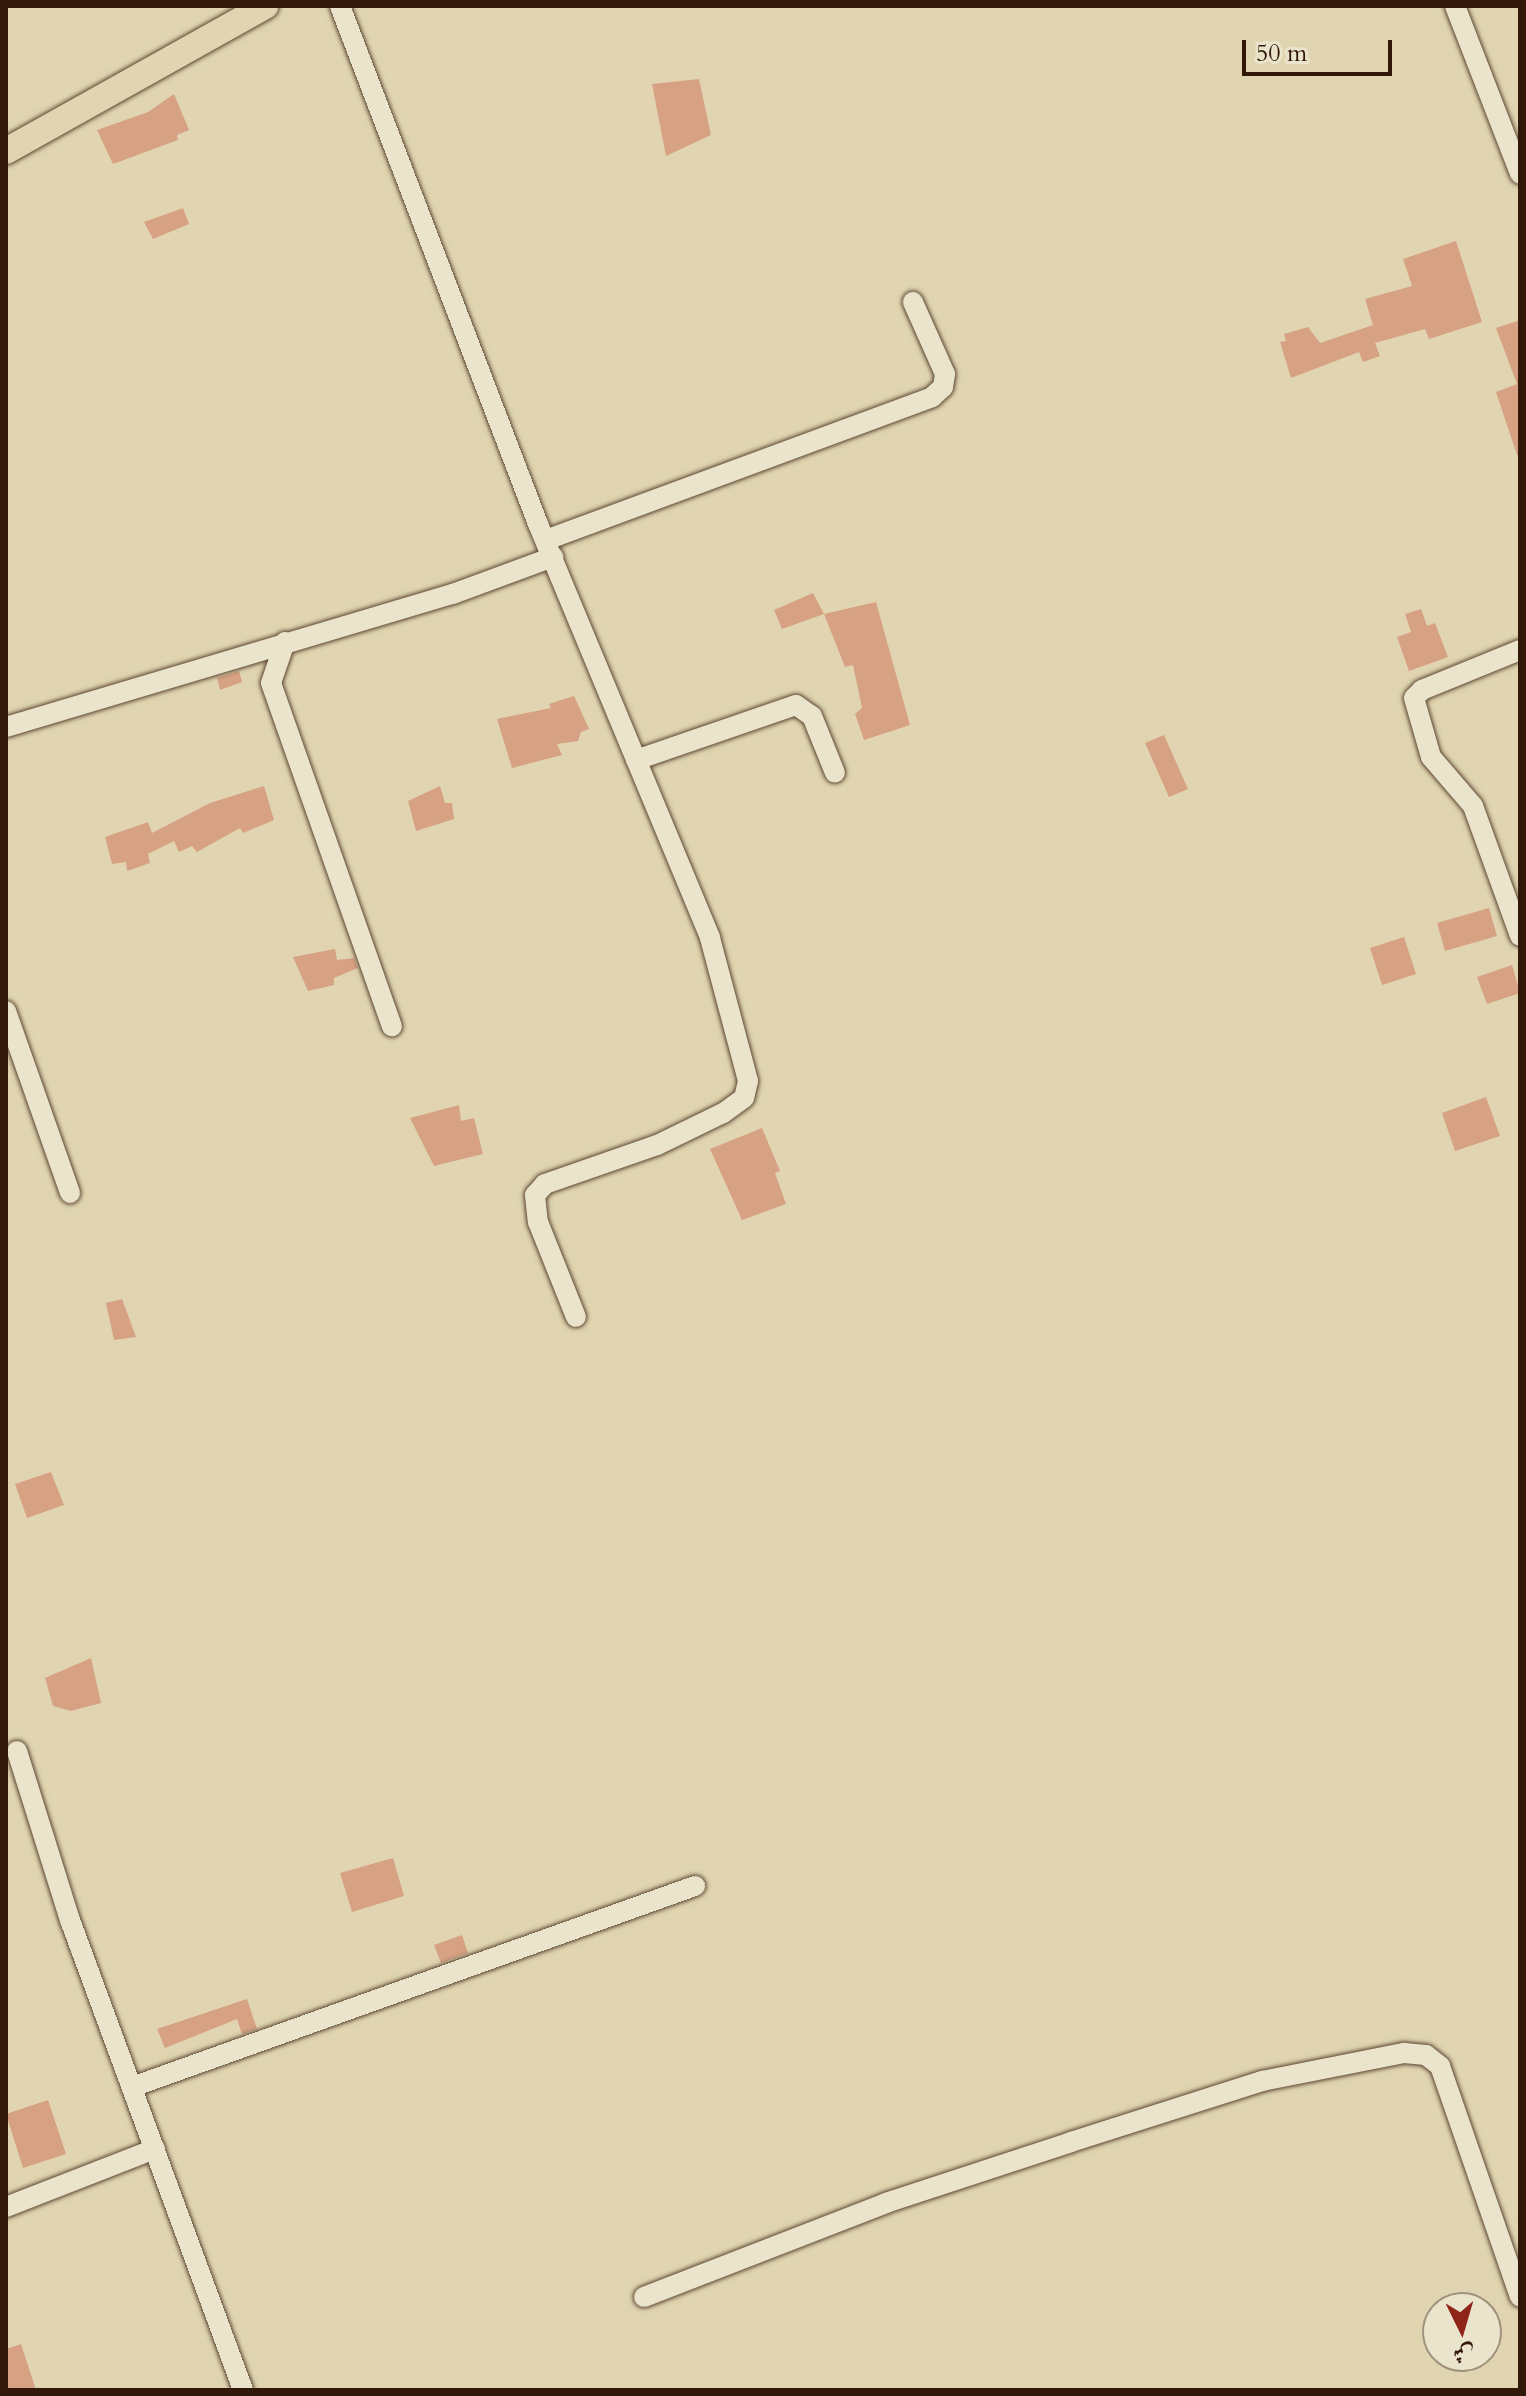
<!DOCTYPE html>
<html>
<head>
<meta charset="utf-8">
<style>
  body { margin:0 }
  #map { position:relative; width:1526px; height:2396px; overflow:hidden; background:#e0d5b0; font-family:Cardo,Amiri,serif }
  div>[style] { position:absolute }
  .building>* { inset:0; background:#d7a184 }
  .roads { filter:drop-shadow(0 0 2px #5e4733) drop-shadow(0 0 2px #5e4733) }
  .minor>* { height:20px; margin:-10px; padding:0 10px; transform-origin:10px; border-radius:10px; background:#ebe4cc }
  .major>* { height:26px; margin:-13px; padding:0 13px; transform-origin:13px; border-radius:13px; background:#e0d5b0 }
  span { translate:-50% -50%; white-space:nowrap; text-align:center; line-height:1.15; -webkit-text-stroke:7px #ebe4cc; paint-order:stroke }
  .frame { position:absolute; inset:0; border:8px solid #321809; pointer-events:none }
  .north { position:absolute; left:1422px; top:2292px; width:80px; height:80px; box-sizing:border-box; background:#ebe4cc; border:2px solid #a1927e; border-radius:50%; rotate:175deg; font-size:22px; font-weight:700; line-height:32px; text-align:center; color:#321809 }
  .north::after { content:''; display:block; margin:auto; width:28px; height:36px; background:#8f2418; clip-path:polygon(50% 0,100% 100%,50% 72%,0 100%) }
  .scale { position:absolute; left:1242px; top:40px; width:150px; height:36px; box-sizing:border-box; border:4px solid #321809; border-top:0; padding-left:10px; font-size:24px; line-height:28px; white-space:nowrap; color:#321809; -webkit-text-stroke:6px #ebe4cc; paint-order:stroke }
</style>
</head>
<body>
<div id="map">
  <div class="building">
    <i style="clip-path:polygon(699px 79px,711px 135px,666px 156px,652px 84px)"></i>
    <i style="clip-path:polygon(174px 94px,189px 130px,177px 135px,178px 140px,113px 164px,97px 130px,148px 112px)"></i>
    <i style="clip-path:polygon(183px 208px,189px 224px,153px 239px,144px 222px)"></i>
    <i style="clip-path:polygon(1456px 241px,1482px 322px,1429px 339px,1425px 329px,1375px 343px,1380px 356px,1363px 362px,1359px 352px,1291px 378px,1280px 342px,1286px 341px,1284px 334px,1308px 327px,1320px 343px,1373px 325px,1365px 299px,1412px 286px,1403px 259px)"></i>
    <i style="clip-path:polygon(1520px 320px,1520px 455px,1517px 455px,1496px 392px,1517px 384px,1496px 328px)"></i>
    <i style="clip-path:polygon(813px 593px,824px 614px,782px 629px,774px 610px)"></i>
    <i style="clip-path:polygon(876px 602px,910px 725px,864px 740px,855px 714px,862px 708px,853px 665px,845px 667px,824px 614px)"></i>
    <i style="clip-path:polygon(1421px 609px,1427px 626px,1435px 623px,1448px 657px,1409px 671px,1397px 637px,1411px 632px,1405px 614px)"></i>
    <i style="clip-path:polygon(239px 671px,242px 682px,220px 690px,217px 678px)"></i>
    <i style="clip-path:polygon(574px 696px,589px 729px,581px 732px,578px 741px,557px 744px,562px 755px,512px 768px,497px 719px,551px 708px,549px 704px)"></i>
    <i style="clip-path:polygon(1164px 735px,1188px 789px,1169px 797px,1145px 743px)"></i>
    <i style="clip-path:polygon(264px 786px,274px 820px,243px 833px,240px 828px,197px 852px,192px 846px,179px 852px,174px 841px,148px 854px,150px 863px,127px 871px,126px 862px,112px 864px,105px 837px,148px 822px,152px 833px,210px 803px)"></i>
    <i style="clip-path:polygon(440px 786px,445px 803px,452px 803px,454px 819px,416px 831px,408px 801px)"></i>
    <i style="clip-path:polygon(1489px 908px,1497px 936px,1445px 951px,1437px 923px)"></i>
    <i style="clip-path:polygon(1404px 937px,1416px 974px,1382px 985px,1370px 948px)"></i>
    <i style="clip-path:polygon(335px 949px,337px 960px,354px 958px,358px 968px,334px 978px,334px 985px,308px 991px,293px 957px)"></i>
    <i style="clip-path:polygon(1512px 965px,1520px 993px,1487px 1004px,1477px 977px)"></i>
    <i style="clip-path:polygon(1486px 1097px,1500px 1136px,1455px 1151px,1442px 1113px)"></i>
    <i style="clip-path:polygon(459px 1105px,461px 1121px,474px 1118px,483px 1154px,434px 1166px,410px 1118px)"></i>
    <i style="clip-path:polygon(762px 1128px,780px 1171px,775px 1173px,786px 1204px,742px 1220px,710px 1149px)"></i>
    <i style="clip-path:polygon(122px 1299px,136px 1337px,114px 1340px,106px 1303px)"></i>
    <i style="clip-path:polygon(51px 1472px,64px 1505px,27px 1518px,15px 1484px)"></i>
    <i style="clip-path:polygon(91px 1658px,101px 1703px,71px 1711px,53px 1706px,45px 1678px)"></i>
    <i style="clip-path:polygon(393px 1858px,404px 1896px,352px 1912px,340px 1873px)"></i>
    <i style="clip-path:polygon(462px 1935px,468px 1953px,441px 1963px,434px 1945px)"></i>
    <i style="clip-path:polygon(247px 1999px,257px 2029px,242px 2034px,237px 2019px,165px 2048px,157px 2029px)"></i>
    <i style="clip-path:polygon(48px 2100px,66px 2154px,23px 2168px,6px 2114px)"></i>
    <i style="clip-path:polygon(21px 2344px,36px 2390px,6px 2390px,6px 2349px)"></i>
  </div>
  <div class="roads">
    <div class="minor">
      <i style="left:340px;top:6px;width:555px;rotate:69.08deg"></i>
      <i style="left:538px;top:524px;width:448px;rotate:67.4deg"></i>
      <i style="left:710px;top:938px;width:148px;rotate:75.1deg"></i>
      <i style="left:748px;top:1081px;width:17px;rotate:103deg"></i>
      <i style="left:744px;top:1098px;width:26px;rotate:144deg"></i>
      <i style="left:723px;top:1113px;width:73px;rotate:154.1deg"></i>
      <i style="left:657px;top:1145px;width:119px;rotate:160.8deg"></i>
      <i style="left:545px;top:1184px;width:15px;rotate:132deg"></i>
      <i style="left:535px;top:1195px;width:27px;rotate:84deg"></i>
      <i style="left:538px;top:1222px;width:102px;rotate:68.2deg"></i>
      <i style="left:1455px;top:6px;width:180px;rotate:68.8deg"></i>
      <i style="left:546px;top:540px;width:412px;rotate:-20.3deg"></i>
      <i style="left:932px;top:397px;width:15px;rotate:-42deg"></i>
      <i style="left:943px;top:387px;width:13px;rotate:-81deg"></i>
      <i style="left:945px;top:374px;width:79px;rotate:-114deg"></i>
      <i style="left:285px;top:642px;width:43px;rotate:108.9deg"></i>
      <i style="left:271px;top:683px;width:364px;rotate:70.6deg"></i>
      <i style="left:1520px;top:650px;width:106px;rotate:157.8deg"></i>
      <i style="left:1422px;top:690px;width:11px;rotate:135deg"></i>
      <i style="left:1414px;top:698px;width:61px;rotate:73.9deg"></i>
      <i style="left:1431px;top:757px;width:65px;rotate:49.4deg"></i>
      <i style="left:1473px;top:806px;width:138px;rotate:70.1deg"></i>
      <i style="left:6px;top:727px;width:466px;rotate:-16.6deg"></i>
      <i style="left:453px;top:594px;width:107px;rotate:-20.3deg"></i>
      <i style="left:636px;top:760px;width:169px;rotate:-19deg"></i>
      <i style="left:796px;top:705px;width:19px;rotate:35deg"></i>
      <i style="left:812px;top:716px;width:61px;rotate:68deg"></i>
      <i style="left:6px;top:1011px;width:193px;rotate:70.6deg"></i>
      <i style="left:17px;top:1751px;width:177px;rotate:72.6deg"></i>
      <i style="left:70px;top:1920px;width:501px;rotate:69.79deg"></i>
      <i style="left:132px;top:2087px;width:598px;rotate:-19.65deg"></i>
      <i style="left:6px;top:2207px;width:160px;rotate:-21.3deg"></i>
      <i style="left:644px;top:2297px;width:260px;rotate:-21.2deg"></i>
      <i style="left:886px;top:2203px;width:195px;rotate:-18.2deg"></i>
      <i style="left:1071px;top:2142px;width:201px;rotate:-17.7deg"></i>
      <i style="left:1262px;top:2081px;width:145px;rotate:-11.2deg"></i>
      <i style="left:1404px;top:2053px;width:22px;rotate:5deg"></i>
      <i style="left:1426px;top:2055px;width:18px;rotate:38deg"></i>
      <i style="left:1440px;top:2066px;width:244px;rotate:70.9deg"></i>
    </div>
    <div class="major">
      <i style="left:6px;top:151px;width:297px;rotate:-29.2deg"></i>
    </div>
  </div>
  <div class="frame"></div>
  <div class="north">ش</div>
  <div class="scale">50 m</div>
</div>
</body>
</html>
